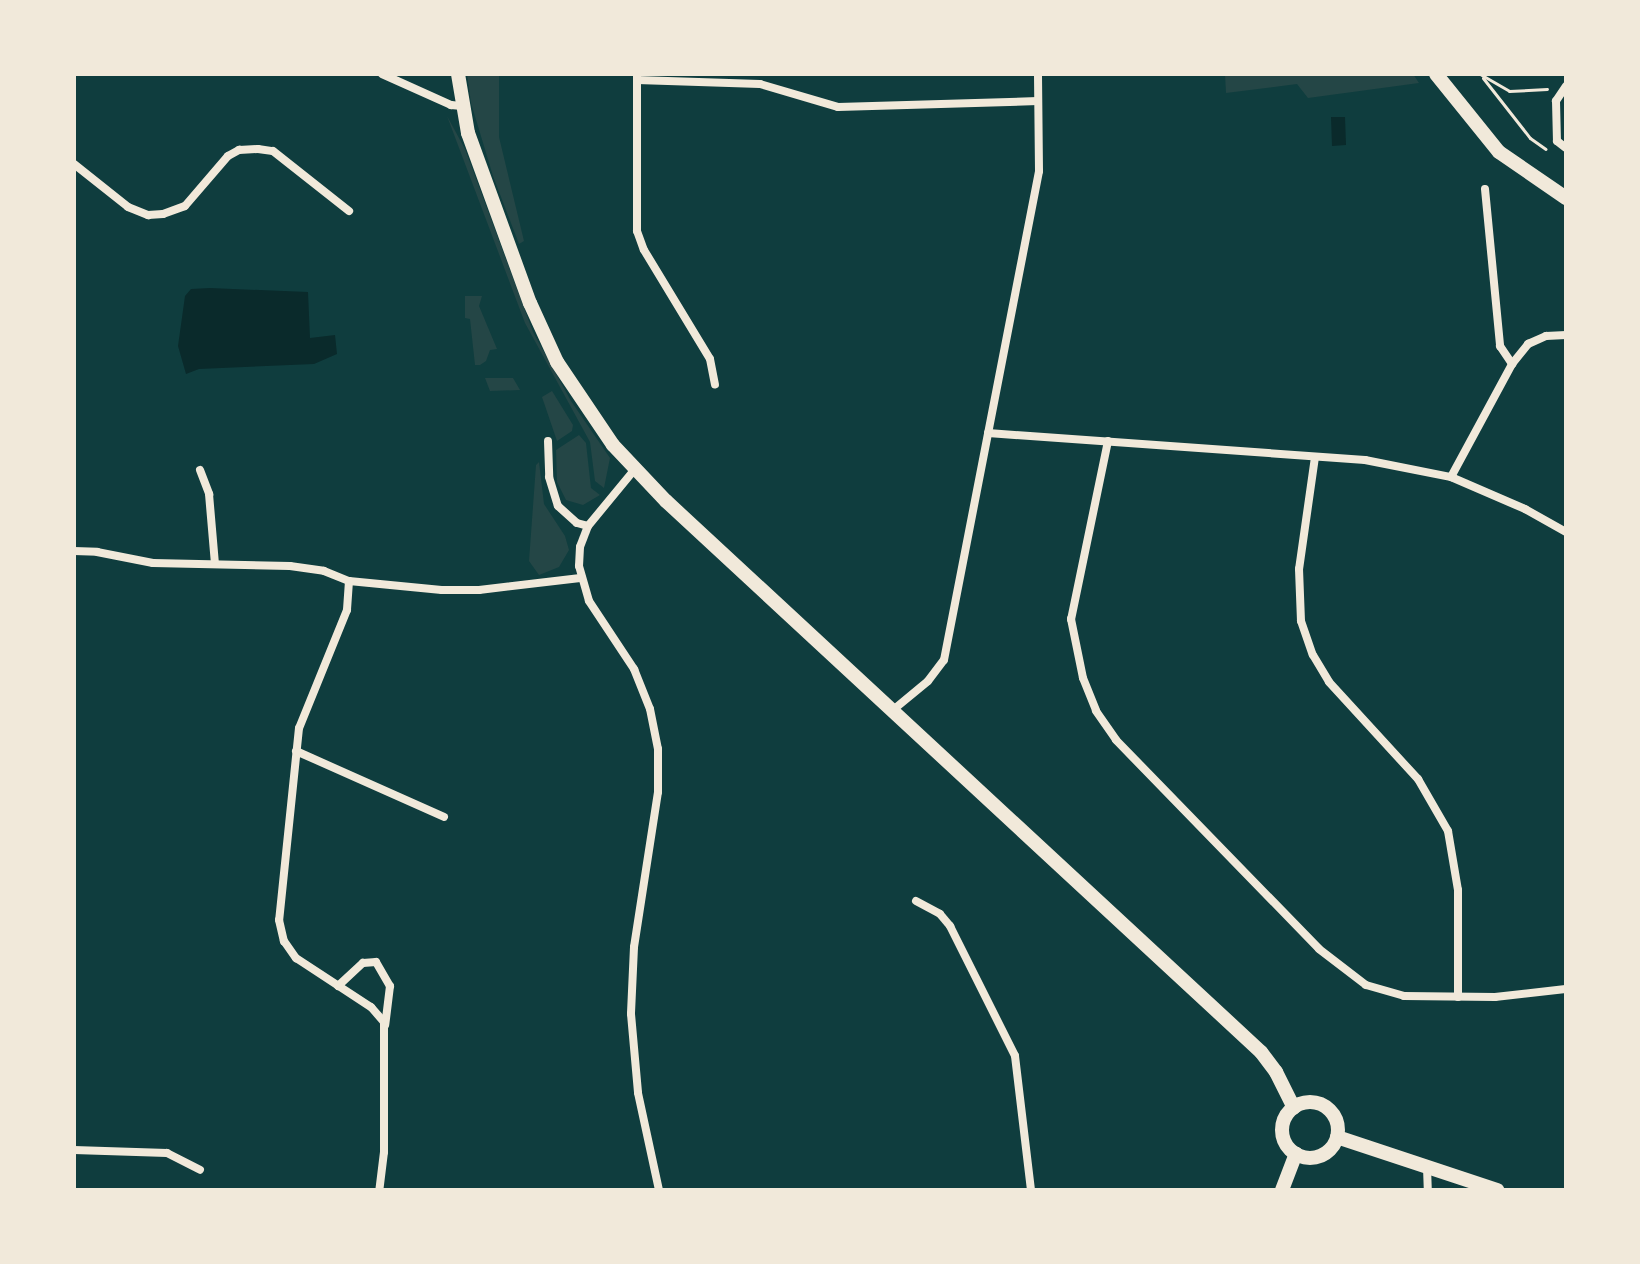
<!DOCTYPE html>
<html>
<head>
<meta charset="utf-8">
<style>
  body { margin:0 }
  #map { position:relative; width:1640px; height:1264px; overflow:hidden; background:#0f3d3e; font-family:"Libre Baskerville",serif }
  div>[style] { position:absolute }
  .green>* { inset:0; background:#244646 }
  .water>* { inset:0; background:#0a2a2b }
  .path>* { height:3px; margin:-1.5px; padding:0 1.5px; transform-origin:1.5px; border-radius:1.5px; background:#f1e9da }
  .minor>* { height:8px; margin:-4px; padding:0 4px; transform-origin:4px; border-radius:4px; background:#f1e9da }
  .tertiary>* { height:14px; margin:-7px; padding:0 7px; transform-origin:7px; border-radius:7px; background:#f1e9da }
  .tertiary>.ring { margin:-7px; padding:0; box-sizing:content-box; background:none; border:14px solid #f1e9da; border-radius:50% }
  span { translate:-50% -50%; white-space:nowrap; text-align:center; line-height:1.15; -webkit-text-stroke:6px #f1e9da; paint-order:stroke }
  .frame { position:absolute; inset:0; border:76px solid #f1e9da; pointer-events:none }
</style>
</head>
<body>
<div id="map">
  <div class="green">
    <i style="clip-path:polygon(467px 74px,499px 74px,499px 137px,524px 241px,519px 244px,493px 176px,471px 103px)"></i>
    <i style="clip-path:polygon(1225px 74px,1413px 74px,1419px 83px,1308px 98px,1297px 84px,1226px 93px)"></i>
    <i style="clip-path:polygon(447px 116px,465px 149px,533px 332px,571px 401px,610px 458px,604px 488px,595px 481px,590px 442px,525px 323px)"></i>
    <i style="clip-path:polygon(465px 296px,482px 296px,479px 306px,497px 349px,490px 350px,486px 361px,480px 365px,475px 365px,470px 319px,465px 318px)"></i>
    <i style="clip-path:polygon(485px 378px,513px 378px,520px 390px,490px 391px)"></i>
    <i style="clip-path:polygon(552px 391px,573px 425px,572px 431px,557px 441px,542px 397px)"></i>
    <i style="clip-path:polygon(579px 435px,586px 443px,591px 488px,600px 495px,583px 505px,566px 500px,557px 482px,556px 450px)"></i>
    <i style="clip-path:polygon(539px 462px,544px 504px,565px 536px,569px 550px,559px 567px,539px 575px,529px 561px,536px 465px)"></i>
  </div>
  <div class="water">
    <i style="clip-path:polygon(1331px 117px,1345px 117px,1346px 145px,1332px 146px)"></i>
    <i style="clip-path:polygon(210px 288px,308px 292px,310px 338px,335px 335px,337px 354px,314px 364px,199px 369px,186px 374px,178px 346px,185px 296px,191px 289px)"></i>
  </div>
  <div class="path">
    <i style="left:1480px;top:74px;width:34px;rotate:30deg"></i>
    <i style="left:1509px;top:91px;width:38px;rotate:-3deg"></i>
    <i style="left:1483px;top:78px;width:76px;rotate:51.9deg"></i>
    <i style="left:1530px;top:138px;width:19px;rotate:35deg"></i>
  </div>
  <div class="minor">
    <i style="left:382px;top:74px;width:76px;rotate:24.2deg"></i>
    <i style="left:451px;top:105px;width:11px;rotate:5deg"></i>
    <i style="left:637px;top:74px;width:157px;rotate:90deg"></i>
    <i style="left:637px;top:231px;width:20px;rotate:70deg"></i>
    <i style="left:644px;top:250px;width:127px;rotate:58.8deg"></i>
    <i style="left:710px;top:359px;width:26px;rotate:79deg"></i>
    <i style="left:637px;top:80px;width:123px;rotate:1.9deg"></i>
    <i style="left:760px;top:84px;width:81px;rotate:16.4deg"></i>
    <i style="left:838px;top:107px;width:200px;rotate:-1.7deg"></i>
    <i style="left:1566px;top:86px;width:18px;rotate:124deg"></i>
    <i style="left:1556px;top:101px;width:40px;rotate:88.6deg"></i>
    <i style="left:1557px;top:141px;width:11px;rotate:38deg"></i>
    <i style="left:74px;top:164px;width:69px;rotate:38.5deg"></i>
    <i style="left:128px;top:207px;width:22px;rotate:22deg"></i>
    <i style="left:148px;top:215px;width:15px;rotate:-4deg"></i>
    <i style="left:163px;top:214px;width:23px;rotate:-20deg"></i>
    <i style="left:185px;top:206px;width:66px;rotate:-49.3deg"></i>
    <i style="left:228px;top:156px;width:13px;rotate:-29deg"></i>
    <i style="left:239px;top:150px;width:19px;rotate:-3deg"></i>
    <i style="left:258px;top:149px;width:15px;rotate:8deg"></i>
    <i style="left:273px;top:151px;width:97px;rotate:38.3deg"></i>
    <i style="left:1485px;top:189px;width:158px;rotate:84.5deg"></i>
    <i style="left:1500px;top:346px;width:22px;rotate:56deg"></i>
    <i style="left:988px;top:433px;width:378px;rotate:4.1deg"></i>
    <i style="left:1365px;top:460px;width:88px;rotate:11.2deg"></i>
    <i style="left:1451px;top:477px;width:81px;rotate:23.4deg"></i>
    <i style="left:1525px;top:509px;width:47px;rotate:29.3deg"></i>
    <i style="left:548px;top:441px;width:36px;rotate:88deg"></i>
    <i style="left:549px;top:477px;width:30px;rotate:73deg"></i>
    <i style="left:558px;top:506px;width:25px;rotate:42deg"></i>
    <i style="left:577px;top:523px;width:11px;rotate:15deg"></i>
    <i style="left:1108px;top:441px;width:182px;rotate:101.7deg"></i>
    <i style="left:1071px;top:619px;width:60px;rotate:78.5deg"></i>
    <i style="left:1083px;top:678px;width:35px;rotate:68deg"></i>
    <i style="left:1096px;top:711px;width:35px;rotate:55deg"></i>
    <i style="left:1116px;top:740px;width:291px;rotate:45.8deg"></i>
    <i style="left:1319px;top:949px;width:59px;rotate:37.5deg"></i>
    <i style="left:1366px;top:985px;width:40px;rotate:16deg"></i>
    <i style="left:1404px;top:996px;width:91px;rotate:0.6deg"></i>
    <i style="left:1495px;top:997px;width:71px;rotate:-6.4deg"></i>
    <i style="left:1315px;top:457px;width:113px;rotate:98.1deg"></i>
    <i style="left:1299px;top:569px;width:52px;rotate:87.8deg"></i>
    <i style="left:1301px;top:621px;width:36px;rotate:71deg"></i>
    <i style="left:1313px;top:655px;width:31px;rotate:59deg"></i>
    <i style="left:1329px;top:682px;width:132px;rotate:47.5deg"></i>
    <i style="left:1418px;top:779px;width:60px;rotate:60deg"></i>
    <i style="left:1448px;top:831px;width:60px;rotate:80.4deg"></i>
    <i style="left:1458px;top:890px;width:107px;rotate:90deg"></i>
    <i style="left:635px;top:469px;width:74px;rotate:129.5deg"></i>
    <i style="left:588px;top:526px;width:22px;rotate:111deg"></i>
    <i style="left:580px;top:547px;width:19px;rotate:93deg"></i>
    <i style="left:579px;top:566px;width:36px;rotate:74deg"></i>
    <i style="left:589px;top:601px;width:82px;rotate:56.5deg"></i>
    <i style="left:634px;top:669px;width:43px;rotate:68.2deg"></i>
    <i style="left:650px;top:709px;width:41px;rotate:78.7deg"></i>
    <i style="left:658px;top:749px;width:43px;rotate:90deg"></i>
    <i style="left:658px;top:792px;width:157px;rotate:98.8deg"></i>
    <i style="left:634px;top:947px;width:67px;rotate:92.6deg"></i>
    <i style="left:631px;top:1014px;width:79px;rotate:84.9deg"></i>
    <i style="left:638px;top:1093px;width:99px;rotate:77.8deg"></i>
    <i style="left:200px;top:470px;width:26px;rotate:69deg"></i>
    <i style="left:209px;top:494px;width:70px;rotate:85.1deg"></i>
    <i style="left:1451px;top:477px;width:128px;rotate:-61.6deg"></i>
    <i style="left:1512px;top:364px;width:26px;rotate:-51deg"></i>
    <i style="left:1528px;top:344px;width:20px;rotate:-24deg"></i>
    <i style="left:1546px;top:336px;width:20px;rotate:-3deg"></i>
    <i style="left:74px;top:551px;width:23px;rotate:2deg"></i>
    <i style="left:97px;top:552px;width:57px;rotate:11.1deg"></i>
    <i style="left:153px;top:563px;width:137px;rotate:1.3deg"></i>
    <i style="left:290px;top:566px;width:34px;rotate:8deg"></i>
    <i style="left:324px;top:571px;width:27px;rotate:22deg"></i>
    <i style="left:349px;top:581px;width:93px;rotate:5.5deg"></i>
    <i style="left:442px;top:590px;width:37px"></i>
    <i style="left:479px;top:590px;width:102px;rotate:-6.8deg"></i>
    <i style="left:349px;top:581px;width:29px;rotate:94deg"></i>
    <i style="left:347px;top:610px;width:127px;rotate:112.1deg"></i>
    <i style="left:299px;top:728px;width:193px;rotate:95.9deg"></i>
    <i style="left:279px;top:920px;width:22px;rotate:77deg"></i>
    <i style="left:284px;top:941px;width:21px;rotate:55deg"></i>
    <i style="left:296px;top:958px;width:90px;rotate:33.2deg"></i>
    <i style="left:371px;top:1007px;width:20px;rotate:49deg"></i>
    <i style="left:384px;top:1022px;width:130px;rotate:90deg"></i>
    <i style="left:384px;top:1152px;width:38px;rotate:97deg"></i>
    <i style="left:893px;top:710px;width:45px;rotate:-39.6deg"></i>
    <i style="left:928px;top:681px;width:26px;rotate:-53deg"></i>
    <i style="left:944px;top:660px;width:498px;rotate:-79deg"></i>
    <i style="left:1039px;top:171px;width:97px;rotate:-90.6deg"></i>
    <i style="left:296px;top:751px;width:162px;rotate:24deg"></i>
    <i style="left:916px;top:901px;width:27px;rotate:28deg"></i>
    <i style="left:940px;top:914px;width:16px;rotate:50deg"></i>
    <i style="left:950px;top:926px;width:145px;rotate:63.4deg"></i>
    <i style="left:1015px;top:1056px;width:135px;rotate:83.2deg"></i>
    <i style="left:338px;top:986px;width:34px;rotate:-43deg"></i>
    <i style="left:363px;top:963px;width:13px;rotate:-4deg"></i>
    <i style="left:376px;top:962px;width:28px;rotate:60deg"></i>
    <i style="left:390px;top:986px;width:39px;rotate:97deg"></i>
    <i style="left:74px;top:1150px;width:93px;rotate:1.8deg"></i>
    <i style="left:167px;top:1153px;width:37px;rotate:27deg"></i>
    <i style="left:1427px;top:1167px;width:23px;rotate:88deg"></i>
  </div>
  <div class="tertiary">
    <i style="left:458px;top:74px;width:60px;rotate:80.4deg"></i>
    <i style="left:468px;top:133px;width:181px;rotate:70deg"></i>
    <i style="left:530px;top:303px;width:65px;rotate:65.4deg"></i>
    <i style="left:557px;top:362px;width:100px;rotate:56deg"></i>
    <i style="left:613px;top:445px;width:77px;rotate:46.6deg"></i>
    <i style="left:666px;top:501px;width:811px;rotate:42.8deg"></i>
    <i style="left:1261px;top:1052px;width:25px;rotate:53deg"></i>
    <i style="left:1276px;top:1072px;width:40px;rotate:63.4deg"></i>
    <i style="left:1436px;top:74px;width:100px;rotate:51.1deg"></i>
    <i style="left:1499px;top:152px;width:81px;rotate:34.5deg"></i>
    <i class="ring" style="left:1282px;top:1102px;width:42px;height:42px"></i>
    <i style="left:1337px;top:1137px;width:169px;rotate:18.3deg"></i>
    <i style="left:1282px;top:1190px;width:39px;rotate:-69deg"></i>
  </div>
  <div class="frame"></div>
</div>
</body>
</html>
